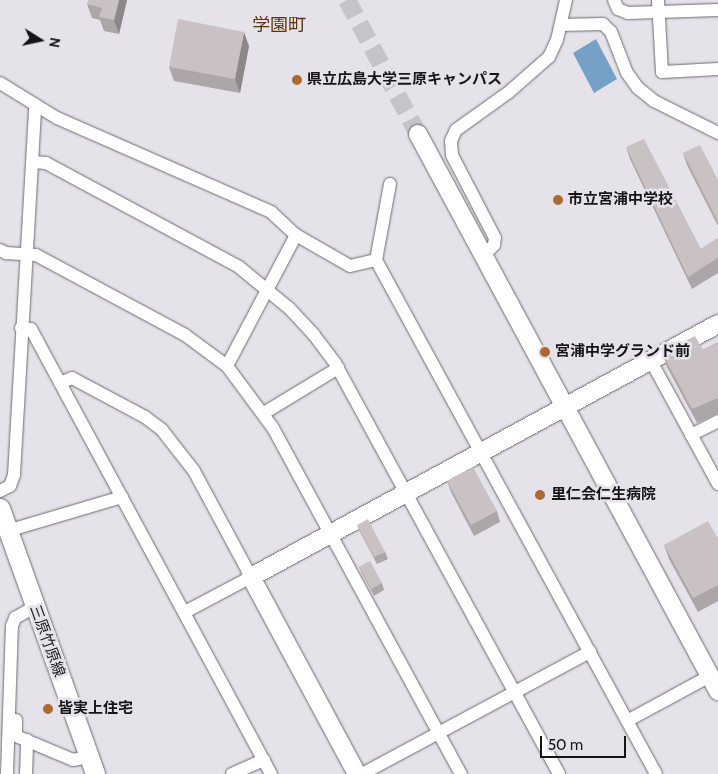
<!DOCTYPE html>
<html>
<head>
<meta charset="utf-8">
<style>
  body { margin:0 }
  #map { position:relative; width:718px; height:774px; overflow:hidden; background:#e5e2e9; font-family:Cabin,"Noto Sans JP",sans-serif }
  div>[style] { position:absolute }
  .water>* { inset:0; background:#76a1c7 }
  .secondary-tunnel>* { height:18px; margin-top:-9px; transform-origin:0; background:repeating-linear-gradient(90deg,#c6c3ca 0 18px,transparent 0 27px) }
  .roads { filter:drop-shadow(0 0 1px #6d6a70) drop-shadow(0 0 1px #6d6a70) }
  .street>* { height:12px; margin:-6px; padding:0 6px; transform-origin:6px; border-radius:6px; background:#fff }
  .secondary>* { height:18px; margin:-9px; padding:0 9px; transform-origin:9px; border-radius:9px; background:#fff }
  .primary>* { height:19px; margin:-9.5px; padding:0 9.5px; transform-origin:9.5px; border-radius:9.5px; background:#fff }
  .wall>* { inset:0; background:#ada6a9 }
  .shaded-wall>* { inset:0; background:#8d8789 }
  .building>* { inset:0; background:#c9c1c4 }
  .dots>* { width:14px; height:14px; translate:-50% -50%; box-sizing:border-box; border:2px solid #e5e2e9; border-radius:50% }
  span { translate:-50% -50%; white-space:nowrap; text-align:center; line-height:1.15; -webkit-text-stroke:5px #e5e2e9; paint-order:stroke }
  .poi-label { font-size:15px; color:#151517; font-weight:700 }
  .left { translate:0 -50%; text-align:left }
  .street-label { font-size:15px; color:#151517 }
  .quarter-label { font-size:18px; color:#5d3309 }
  .north { position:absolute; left:15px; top:15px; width:50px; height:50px; -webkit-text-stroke:4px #e5e2e9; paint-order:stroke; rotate:100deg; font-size:14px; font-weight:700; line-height:20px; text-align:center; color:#151517 }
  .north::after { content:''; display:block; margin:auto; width:18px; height:22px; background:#151517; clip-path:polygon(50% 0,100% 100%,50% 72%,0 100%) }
  .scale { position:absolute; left:540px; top:736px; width:86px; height:22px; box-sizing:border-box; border:2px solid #151517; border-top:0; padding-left:6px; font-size:15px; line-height:18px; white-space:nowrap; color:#151517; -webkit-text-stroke:4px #e5e2e9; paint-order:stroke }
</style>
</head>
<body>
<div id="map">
  <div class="water">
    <i style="clip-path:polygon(596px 39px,617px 79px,594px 93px,573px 53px)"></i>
  </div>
  <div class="secondary-tunnel">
    <i style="left:347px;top:0;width:152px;rotate:62.1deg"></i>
  </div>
  <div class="roads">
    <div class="street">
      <i style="left:614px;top:0;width:10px;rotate:66deg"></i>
      <i style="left:618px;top:9px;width:11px;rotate:22deg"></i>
      <i style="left:628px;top:13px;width:90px;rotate:-1.9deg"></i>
      <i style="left:658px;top:0;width:72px;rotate:86.8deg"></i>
      <i style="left:662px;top:72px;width:56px;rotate:-3.1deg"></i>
      <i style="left:561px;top:25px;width:42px;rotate:-1.4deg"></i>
      <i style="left:603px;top:24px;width:11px;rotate:45deg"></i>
      <i style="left:611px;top:32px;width:44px;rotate:68.7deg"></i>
      <i style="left:627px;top:73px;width:19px;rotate:54deg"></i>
      <i style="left:638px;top:88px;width:21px;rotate:39deg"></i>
      <i style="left:654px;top:101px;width:72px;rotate:26.6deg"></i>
      <i style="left:0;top:83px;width:67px;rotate:31.6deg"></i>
      <i style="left:57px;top:118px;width:234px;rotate:23.7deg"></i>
      <i style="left:271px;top:212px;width:34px;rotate:43deg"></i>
      <i style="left:296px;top:235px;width:62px;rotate:29.9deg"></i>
      <i style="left:350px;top:266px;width:27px;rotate:-13deg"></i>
      <i style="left:33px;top:162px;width:13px;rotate:4deg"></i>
      <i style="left:46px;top:163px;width:219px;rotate:28.3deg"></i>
      <i style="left:239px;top:267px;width:66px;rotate:39.5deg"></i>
      <i style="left:290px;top:309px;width:35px;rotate:47deg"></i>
      <i style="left:314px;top:335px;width:35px;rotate:53deg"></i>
      <i style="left:335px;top:363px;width:468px;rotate:61.4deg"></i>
      <i style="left:390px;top:184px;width:77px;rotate:100.4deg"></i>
      <i style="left:376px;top:260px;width:585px;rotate:61.42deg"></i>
      <i style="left:0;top:250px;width:7px;rotate:27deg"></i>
      <i style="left:6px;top:253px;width:30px;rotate:4deg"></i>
      <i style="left:36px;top:255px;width:169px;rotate:28.2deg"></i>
      <i style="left:185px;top:335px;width:52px;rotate:36.4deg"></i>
      <i style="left:227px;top:366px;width:77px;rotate:53.4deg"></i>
      <i style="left:273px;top:428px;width:394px;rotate:61.5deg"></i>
      <i style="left:485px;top:254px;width:13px;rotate:-45deg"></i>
      <i style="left:494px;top:245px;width:7px;rotate:-82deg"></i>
      <i style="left:495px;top:238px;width:93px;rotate:-117.4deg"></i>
      <i style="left:452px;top:155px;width:14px;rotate:-94deg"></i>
      <i style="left:451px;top:141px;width:12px;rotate:-66deg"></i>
      <i style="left:456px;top:130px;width:65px;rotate:-35.6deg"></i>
      <i style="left:509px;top:92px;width:53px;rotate:-41.2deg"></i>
      <i style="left:549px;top:57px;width:19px;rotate:-65deg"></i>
      <i style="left:557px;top:40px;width:41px;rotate:-77.3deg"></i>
      <i style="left:21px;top:328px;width:10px;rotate:6deg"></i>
      <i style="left:31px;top:329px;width:506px;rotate:61.66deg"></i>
      <i style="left:651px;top:361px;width:140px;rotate:61.4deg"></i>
      <i style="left:227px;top:366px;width:148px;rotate:-62.2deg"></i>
      <i style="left:60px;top:383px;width:13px;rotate:-23deg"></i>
      <i style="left:72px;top:378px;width:83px;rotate:28.1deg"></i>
      <i style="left:145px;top:417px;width:21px;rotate:37deg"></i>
      <i style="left:162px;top:430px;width:52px;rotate:52deg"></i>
      <i style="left:194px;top:471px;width:120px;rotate:61.7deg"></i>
      <i style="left:251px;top:577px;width:75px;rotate:152.1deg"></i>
      <i style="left:264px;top:413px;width:87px;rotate:-31.3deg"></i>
      <i style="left:691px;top:435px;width:30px;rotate:-27deg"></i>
      <i style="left:0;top:491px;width:11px;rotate:-27deg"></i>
      <i style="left:10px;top:486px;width:12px;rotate:-70deg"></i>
      <i style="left:14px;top:475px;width:369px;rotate:-86.7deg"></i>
      <i style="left:7px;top:531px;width:120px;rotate:-16.5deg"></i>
      <i style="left:16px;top:720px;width:16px;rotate:90deg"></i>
      <i style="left:16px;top:736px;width:62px;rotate:22.8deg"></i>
      <i style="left:73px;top:760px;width:16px;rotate:-11deg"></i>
      <i style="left:627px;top:721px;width:94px;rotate:-28.5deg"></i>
      <i style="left:7px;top:774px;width:148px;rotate:-88.1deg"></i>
      <i style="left:12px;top:626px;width:9px;rotate:-69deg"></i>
      <i style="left:15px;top:618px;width:22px;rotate:-30deg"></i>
      <i style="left:26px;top:774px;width:34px;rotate:-88deg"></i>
      <i style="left:232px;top:774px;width:35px;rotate:-24deg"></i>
      <i style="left:362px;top:774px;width:259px;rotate:-28.2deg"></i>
    </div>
    <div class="secondary">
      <i style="left:418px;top:134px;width:633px;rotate:61.69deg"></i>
      <i style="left:357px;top:774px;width:224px;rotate:-118.3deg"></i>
      <i style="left:251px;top:577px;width:531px;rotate:-28.45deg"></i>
    </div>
    <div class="primary">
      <i style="left:0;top:508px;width:282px;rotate:70.3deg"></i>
    </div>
  </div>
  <div class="wall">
    <i style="clip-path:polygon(127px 0,119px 34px,104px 31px,100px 20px,92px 18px,87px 4px)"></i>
    <i style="clip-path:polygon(249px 46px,240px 93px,174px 81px,169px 67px)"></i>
    <i style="clip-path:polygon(626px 147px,701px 249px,718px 238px,718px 273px,692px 289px,630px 159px)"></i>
    <i style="clip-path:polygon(683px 153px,718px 180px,718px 226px,687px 165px)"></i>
    <i style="clip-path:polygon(718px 342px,718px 414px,697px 423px,667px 367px,662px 353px,703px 350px)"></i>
    <i style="clip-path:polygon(447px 481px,497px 511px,500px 522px,474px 536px,451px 492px)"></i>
    <i style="clip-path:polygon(357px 525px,385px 552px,388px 559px,377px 564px,360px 532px)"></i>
    <i style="clip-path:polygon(718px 539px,718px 601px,698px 612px,669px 559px,664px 545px)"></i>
    <i style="clip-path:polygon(359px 567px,382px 583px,384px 590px,374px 596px,362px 574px)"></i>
  </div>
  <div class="shaded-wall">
    <i style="clip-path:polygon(119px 0,127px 0,119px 34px,114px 20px)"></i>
    <i style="clip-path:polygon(244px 32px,249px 46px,240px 93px,235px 79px)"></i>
  </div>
  <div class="building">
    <i style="clip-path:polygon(88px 0,119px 0,114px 20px,99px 17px,102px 8px,87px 4px)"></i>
    <i style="clip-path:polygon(178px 19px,244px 32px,235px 79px,169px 67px)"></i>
    <i style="clip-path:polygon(644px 139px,701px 249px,718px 238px,718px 258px,688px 277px,626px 147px)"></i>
    <i style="clip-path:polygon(700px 145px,718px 180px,718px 222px,683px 153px)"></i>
    <i style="clip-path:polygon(695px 336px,703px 350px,718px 342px,718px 398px,692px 409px,662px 353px)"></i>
    <i style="clip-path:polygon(473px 467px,497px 511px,471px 525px,447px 481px)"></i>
    <i style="clip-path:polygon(368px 519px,385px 552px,374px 557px,357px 525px)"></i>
    <i style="clip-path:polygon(708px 521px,718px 539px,718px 585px,693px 598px,664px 545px)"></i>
    <i style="clip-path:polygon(370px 561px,382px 583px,371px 589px,359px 567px)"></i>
  </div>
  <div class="dots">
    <i style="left:297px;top:80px;background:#aa6a32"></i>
    <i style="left:558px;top:200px;background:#aa6a32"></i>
    <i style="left:545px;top:352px;background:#aa6a32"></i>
    <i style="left:540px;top:495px;background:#aa6a32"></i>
    <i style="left:48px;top:709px;background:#aa6a32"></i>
  </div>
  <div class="poi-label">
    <span class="left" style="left:307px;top:80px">県立広島大学三原キャンパス</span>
    <span class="left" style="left:568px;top:200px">市立宮浦中学校</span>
    <span class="left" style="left:555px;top:352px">宮浦中学グランド前</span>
    <span class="left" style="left:551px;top:495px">里仁会仁生病院</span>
    <span class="left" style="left:58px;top:709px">皆実上住宅</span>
  </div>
  <div class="street-label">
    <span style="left:47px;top:641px;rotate:70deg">三原竹原線</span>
  </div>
  <div class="quarter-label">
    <span style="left:279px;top:25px">学園町</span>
  </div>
  <div class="north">N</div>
  <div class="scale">50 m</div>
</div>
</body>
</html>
